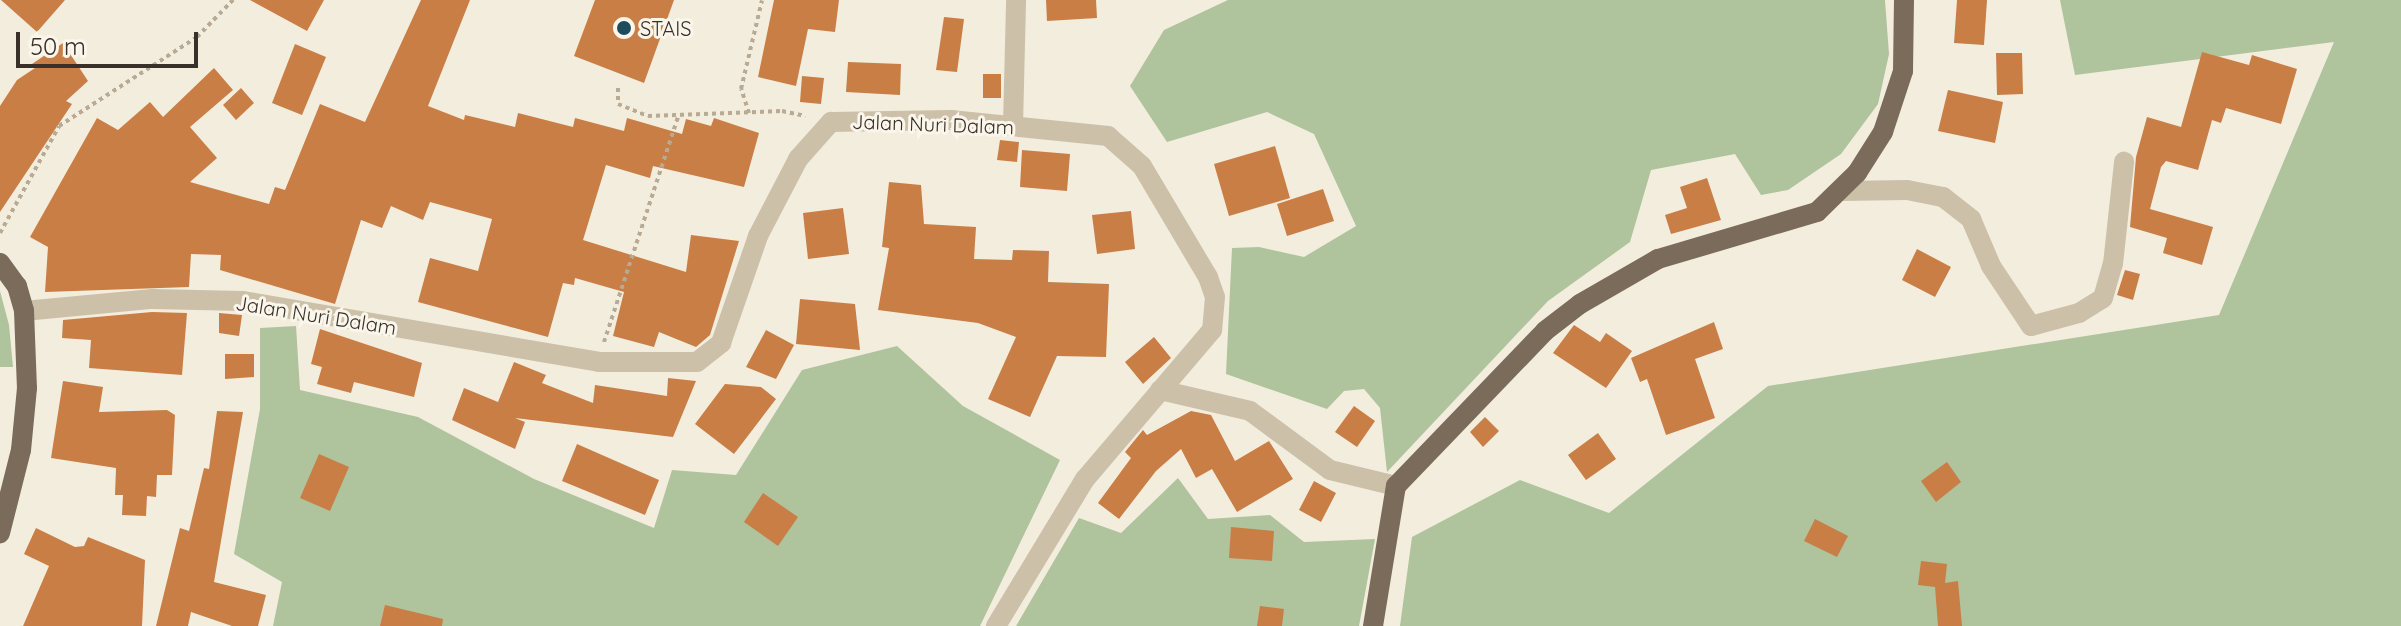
<!DOCTYPE html>
<html>
<head>
<meta charset="utf-8">
<style>
  body { margin:0 }
  #map { position:relative; width:2401px; height:626px; overflow:hidden; background:#f3edde; font-family:Quicksand,sans-serif }
  div>[style] { position:absolute }
  .green>* { inset:0; background:#afc39d }
  .building>* { inset:0; background:#c97e46 }
  .path>* { height:4px; margin-top:-2px; transform-origin:0; background:repeating-linear-gradient(90deg,#b8aa93 0 4px,transparent 0 8px) }
  .minor>* { height:20px; margin:-10px; padding:0 10px; transform-origin:10px; border-radius:10px; background:#ccc0a9 }
  .major>* { height:20px; margin:-10px; padding:0 10px; transform-origin:10px; border-radius:10px; background:#7b6b5a }
  .dots>* { width:22px; height:22px; translate:-50% -50%; box-sizing:border-box; border:4px solid #faf6eb; border-radius:50% }
  span { translate:-50% -50%; white-space:nowrap; text-align:center; line-height:1.15; -webkit-text-stroke:6px #faf6eb; paint-order:stroke }
  .poi-label { font-size:20px; color:#393129 }
  .left { translate:0 -50%; text-align:left }
  .street-label { font-size:20px; color:#393129 }
  .scale { position:absolute; left:16px; top:32px; width:182px; height:36px; box-sizing:border-box; border:4px solid #393129; border-top:0; padding-left:10px; font-size:24px; line-height:28px; white-space:nowrap; color:#393129; -webkit-text-stroke:6px #faf6eb; paint-order:stroke }
</style>
</head>
<body>
<div id="map">
  <div class="green">
    <i style="clip-path:polygon(1228px 0,1885px 0,1889px 54px,1878px 104px,1841px 154px,1788px 190px,1761px 195px,1735px 154px,1651px 170px,1630px 242px,1548px 301px,1387px 472px,1380px 408px,1364px 389px,1344px 391px,1327px 409px,1226px 374px,1232px 248px,1259px 247px,1304px 257px,1356px 226px,1314px 134px,1267px 112px,1167px 142px,1130px 86px,1164px 30px)"></i>
    <i style="clip-path:polygon(2060px 0,2401px 0,2401px 626px,1400px 626px,1412px 537px,1520px 480px,1609px 513px,1768px 386px,2219px 315px,2334px 42px,2075px 75px)"></i>
    <i style="clip-path:polygon(0 291px,9px 325px,13px 367px,0 367px)"></i>
    <i style="clip-path:polygon(296px 326px,300px 390px,418px 417px,534px 479px,654px 528px,672px 470px,736px 475px,802px 370px,897px 346px,963px 406px,1060px 460px,980px 626px,273px 626px,282px 582px,234px 554px,260px 409px,260px 328px)"></i>
    <i style="clip-path:polygon(1178px 478px,1208px 519px,1270px 515px,1304px 542px,1375px 539px,1359px 626px,1016px 626px,1079px 518px,1121px 533px)"></i>
  </div>
  <div class="building">
    <i style="clip-path:polygon(1px 0,65px 0,37px 32px)"></i>
    <i style="clip-path:polygon(250px 0,324px 0,307px 31px)"></i>
    <i style="clip-path:polygon(421px 0,470px 0,428px 106px,464px 120px,465px 115px,515px 127px,518px 113px,573px 127px,575px 118px,624px 131px,627px 118px,682px 134px,686px 119px,711px 126px,714px 118px,759px 133px,744px 187px,653px 166px,650px 178px,606px 165px,583px 240px,686px 272px,691px 235px,739px 241px,710px 335px,696px 347px,659px 332px,654px 347px,613px 336px,624px 292px,575px 278px,574px 285px,563px 283px,548px 337px,418px 302px,430px 258px,478px 271px,492px 219px,430px 202px,423px 220px,391px 206px,382px 228px,361px 220px,335px 304px,220px 270px,221px 255px,191px 254px,189px 287px,45px 292px,48px 247px,30px 237px,97px 118px,118px 130px,150px 102px,163px 117px,214px 68px,233px 90px,190px 127px,217px 158px,190px 182px,269px 204px,275px 187px,285px 190px,320px 104px,365px 122px)"></i>
    <i style="clip-path:polygon(595px 0,674px 0,644px 83px,574px 56px)"></i>
    <i style="clip-path:polygon(774px 0,839px 0,835px 32px,808px 29px,796px 86px,758px 77px)"></i>
    <i style="clip-path:polygon(1046px 0,1096px 0,1097px 18px,1047px 21px)"></i>
    <i style="clip-path:polygon(1957px 0,1987px 0,1984px 45px,1954px 43px)"></i>
    <i style="clip-path:polygon(944px 17px,964px 19px,957px 72px,936px 70px)"></i>
    <i style="clip-path:polygon(63px 43px,88px 81px,66px 101px,72px 104px,0 212px,0 106px,17px 80px,35px 68px,32px 64px)"></i>
    <i style="clip-path:polygon(295px 44px,326px 57px,302px 115px,272px 103px)"></i>
    <i style="clip-path:polygon(2202px 52px,2249px 65px,2252px 55px,2297px 69px,2281px 124px,2226px 108px,2221px 123px,2212px 120px,2198px 170px,2166px 161px,2161px 167px,2150px 209px,2213px 227px,2202px 265px,2163px 253px,2167px 238px,2130px 227px,2136px 157px,2147px 117px,2181px 127px)"></i>
    <i style="clip-path:polygon(1996px 53px,2022px 53px,2023px 94px,1997px 95px)"></i>
    <i style="clip-path:polygon(848px 62px,901px 64px,900px 95px,846px 92px)"></i>
    <i style="clip-path:polygon(983px 74px,1001px 74px,1001px 98px,983px 98px)"></i>
    <i style="clip-path:polygon(802px 76px,824px 78px,821px 104px,800px 102px)"></i>
    <i style="clip-path:polygon(241px 88px,254px 103px,236px 120px,223px 105px)"></i>
    <i style="clip-path:polygon(1948px 90px,2003px 102px,1995px 143px,1938px 131px)"></i>
    <i style="clip-path:polygon(1000px 140px,1019px 142px,1017px 162px,997px 160px)"></i>
    <i style="clip-path:polygon(1275px 146px,1290px 198px,1229px 216px,1214px 164px)"></i>
    <i style="clip-path:polygon(1022px 150px,1070px 154px,1067px 191px,1020px 187px)"></i>
    <i style="clip-path:polygon(1707px 178px,1721px 220px,1671px 234px,1665px 215px,1687px 208px,1680px 187px)"></i>
    <i style="clip-path:polygon(889px 182px,921px 185px,924px 224px,976px 227px,974px 259px,1012px 260px,1013px 250px,1049px 251px,1048px 282px,1109px 284px,1106px 357px,1057px 356px,1030px 417px,988px 399px,1016px 337px,978px 323px,878px 310px,889px 248px,882px 247px)"></i>
    <i style="clip-path:polygon(1323px 189px,1334px 221px,1287px 236px,1277px 204px)"></i>
    <i style="clip-path:polygon(843px 208px,849px 254px,808px 259px,803px 213px)"></i>
    <i style="clip-path:polygon(1131px 211px,1135px 249px,1097px 254px,1092px 215px)"></i>
    <i style="clip-path:polygon(1917px 249px,1951px 267px,1935px 297px,1902px 280px)"></i>
    <i style="clip-path:polygon(2125px 270px,2140px 274px,2133px 300px,2117px 295px)"></i>
    <i style="clip-path:polygon(800px 299px,855px 304px,860px 350px,796px 344px)"></i>
    <i style="clip-path:polygon(152px 312px,187px 313px,182px 375px,89px 368px,91px 340px,62px 338px,63px 320px)"></i>
    <i style="clip-path:polygon(219px 313px,242px 315px,239px 336px,219px 333px)"></i>
    <i style="clip-path:polygon(1714px 322px,1723px 349px,1695px 359px,1715px 418px,1666px 435px,1647px 379px,1640px 382px,1631px 358px)"></i>
    <i style="clip-path:polygon(1574px 325px,1600px 342px,1606px 333px,1632px 351px,1606px 388px,1553px 353px)"></i>
    <i style="clip-path:polygon(320px 329px,422px 363px,414px 397px,354px 382px,351px 393px,317px 384px,322px 367px,311px 364px)"></i>
    <i style="clip-path:polygon(766px 330px,794px 345px,776px 379px,746px 367px)"></i>
    <i style="clip-path:polygon(1154px 337px,1171px 358px,1143px 384px,1125px 362px)"></i>
    <i style="clip-path:polygon(225px 354px,254px 354px,254px 377px,225px 379px)"></i>
    <i style="clip-path:polygon(514px 362px,546px 375px,542px 383px,593px 403px,595px 385px,667px 396px,668px 378px,696px 381px,673px 437px,515px 418px,525px 422px,515px 449px,452px 420px,464px 388px,498px 402px)"></i>
    <i style="clip-path:polygon(63px 381px,103px 387px,99px 412px,167px 410px,175px 415px,172px 475px,157px 475px,156px 497px,147px 496px,146px 516px,122px 515px,123px 495px,115px 495px,116px 468px,51px 458px)"></i>
    <i style="clip-path:polygon(725px 384px,761px 387px,776px 399px,734px 454px,695px 424px)"></i>
    <i style="clip-path:polygon(1354px 406px,1375px 421px,1357px 447px,1335px 432px)"></i>
    <i style="clip-path:polygon(217px 411px,243px 412px,214px 582px,266px 595px,258px 626px,232px 626px,191px 612px,188px 626px,156px 626px,180px 528px,189px 531px,204px 468px,209px 469px)"></i>
    <i style="clip-path:polygon(1191px 411px,1211px 415px,1235px 461px,1269px 441px,1293px 479px,1237px 512px,1212px 469px,1196px 478px,1181px 449px,1156px 471px,1119px 519px,1098px 503px,1131px 458px,1125px 452px,1143px 430px,1147px 435px)"></i>
    <i style="clip-path:polygon(1485px 417px,1499px 431px,1483px 447px,1470px 432px)"></i>
    <i style="clip-path:polygon(1598px 433px,1616px 459px,1586px 480px,1568px 455px)"></i>
    <i style="clip-path:polygon(577px 444px,659px 480px,645px 515px,562px 481px)"></i>
    <i style="clip-path:polygon(319px 454px,349px 467px,330px 511px,300px 498px)"></i>
    <i style="clip-path:polygon(1947px 462px,1961px 482px,1936px 502px,1921px 481px)"></i>
    <i style="clip-path:polygon(1314px 481px,1336px 493px,1321px 522px,1299px 510px)"></i>
    <i style="clip-path:polygon(763px 493px,798px 517px,778px 546px,744px 522px)"></i>
    <i style="clip-path:polygon(1815px 519px,1848px 536px,1837px 557px,1804px 541px)"></i>
    <i style="clip-path:polygon(1231px 527px,1274px 531px,1272px 561px,1229px 558px)"></i>
    <i style="clip-path:polygon(36px 528px,75px 547px,84px 546px,88px 537px,145px 560px,142px 626px,23px 626px,49px 566px,24px 554px)"></i>
    <i style="clip-path:polygon(1921px 561px,1947px 564px,1945px 583px,1958px 581px,1962px 626px,1938px 626px,1935px 587px,1918px 585px)"></i>
    <i style="clip-path:polygon(385px 605px,443px 619px,442px 626px,380px 626px)"></i>
    <i style="clip-path:polygon(1260px 606px,1284px 609px,1282px 626px,1257px 626px)"></i>
  </div>
  <div class="path">
    <i style="left:618px;top:88px;width:16px;rotate:90deg"></i>
    <i style="left:618px;top:104px;width:32px;rotate:22deg"></i>
    <i style="left:648px;top:116px;width:134px;rotate:-2.1deg"></i>
    <i style="left:782px;top:111px;width:24px;rotate:12deg"></i>
    <i style="left:749px;top:113px;width:25px;rotate:-108deg"></i>
    <i style="left:741px;top:89px;width:91px;rotate:-76.7deg"></i>
    <i style="left:0;top:233px;width:122px;rotate:-61.1deg"></i>
    <i style="left:59px;top:126px;width:164px;rotate:-32.8deg"></i>
    <i style="left:197px;top:37px;width:52px;rotate:-45.8deg"></i>
    <i style="left:604px;top:342px;width:237px;rotate:-71.8deg"></i>
  </div>
  <div class="minor">
    <i style="left:1013px;top:126px;width:126px;rotate:-88.6deg"></i>
    <i style="left:1842px;top:191px;width:65px;rotate:-0.9deg"></i>
    <i style="left:1907px;top:190px;width:37px;rotate:11deg"></i>
    <i style="left:1943px;top:197px;width:36px;rotate:38deg"></i>
    <i style="left:1971px;top:219px;width:51px;rotate:66.9deg"></i>
    <i style="left:1991px;top:266px;width:72px;rotate:56.3deg"></i>
    <i style="left:2031px;top:326px;width:50px;rotate:-15.2deg"></i>
    <i style="left:2079px;top:313px;width:28px;rotate:-32deg"></i>
    <i style="left:2103px;top:298px;width:35px;rotate:-74deg"></i>
    <i style="left:2113px;top:264px;width:103px;rotate:-83.8deg"></i>
    <i style="left:24px;top:311px;width:129px;rotate:-5.4deg"></i>
    <i style="left:152px;top:299px;width:91px;rotate:1.3deg"></i>
    <i style="left:243px;top:301px;width:360px;rotate:9.7deg"></i>
    <i style="left:598px;top:362px;width:99px"></i>
    <i style="left:697px;top:362px;width:31px;rotate:-38deg"></i>
    <i style="left:721px;top:343px;width:113px;rotate:-70.9deg"></i>
    <i style="left:758px;top:236px;width:87px;rotate:-62.5deg"></i>
    <i style="left:798px;top:159px;width:50px;rotate:-48.3deg"></i>
    <i style="left:831px;top:122px;width:120px;rotate:-1deg"></i>
    <i style="left:951px;top:120px;width:158px;rotate:5.8deg"></i>
    <i style="left:1108px;top:136px;width:45px;rotate:41.4deg"></i>
    <i style="left:1142px;top:166px;width:129px;rotate:59.3deg"></i>
    <i style="left:1208px;top:277px;width:21px;rotate:71deg"></i>
    <i style="left:1215px;top:297px;width:33px;rotate:95deg"></i>
    <i style="left:1212px;top:330px;width:196px;rotate:130.4deg"></i>
    <i style="left:1085px;top:479px;width:172px;rotate:121.2deg"></i>
    <i style="left:1160px;top:390px;width:92px;rotate:13.1deg"></i>
    <i style="left:1250px;top:411px;width:99px;rotate:36.4deg"></i>
    <i style="left:1330px;top:470px;width:68px;rotate:13.6deg"></i>
  </div>
  <div class="major">
    <i style="left:0;top:263px;width:29px;rotate:54deg"></i>
    <i style="left:17px;top:286px;width:26px;rotate:74deg"></i>
    <i style="left:24px;top:311px;width:77px;rotate:87.8deg"></i>
    <i style="left:27px;top:388px;width:62px;rotate:95.5deg"></i>
    <i style="left:21px;top:450px;width:86px;rotate:104.2deg"></i>
    <i style="left:1373px;top:626px;width:142px;rotate:-80.7deg"></i>
    <i style="left:1396px;top:486px;width:215px;rotate:-46.1deg"></i>
    <i style="left:1545px;top:331px;width:44px;rotate:-37.6deg"></i>
    <i style="left:1580px;top:304px;width:90px;rotate:-30deg"></i>
    <i style="left:1658px;top:259px;width:166px;rotate:-16.5deg"></i>
    <i style="left:1817px;top:212px;width:56px;rotate:-44.3deg"></i>
    <i style="left:1857px;top:173px;width:49px;rotate:-57.6deg"></i>
    <i style="left:1883px;top:132px;width:64px;rotate:-71.8deg"></i>
    <i style="left:1903px;top:71px;width:71px;rotate:-89.2deg"></i>
  </div>
  <div class="dots">
    <i style="left:624px;top:28px;background:#1d4c5c"></i>
  </div>
  <div class="poi-label">
    <span class="left" style="left:640px;top:28px">STAIS</span>
  </div>
  <div class="street-label">
    <span style="left:933px;top:124px;rotate:2deg">Jalan Nuri Dalam</span>
    <span style="left:316px;top:315px;rotate:9deg">Jalan Nuri Dalam</span>
  </div>
  <div class="scale">50 m</div>
</div>
</body>
</html>
